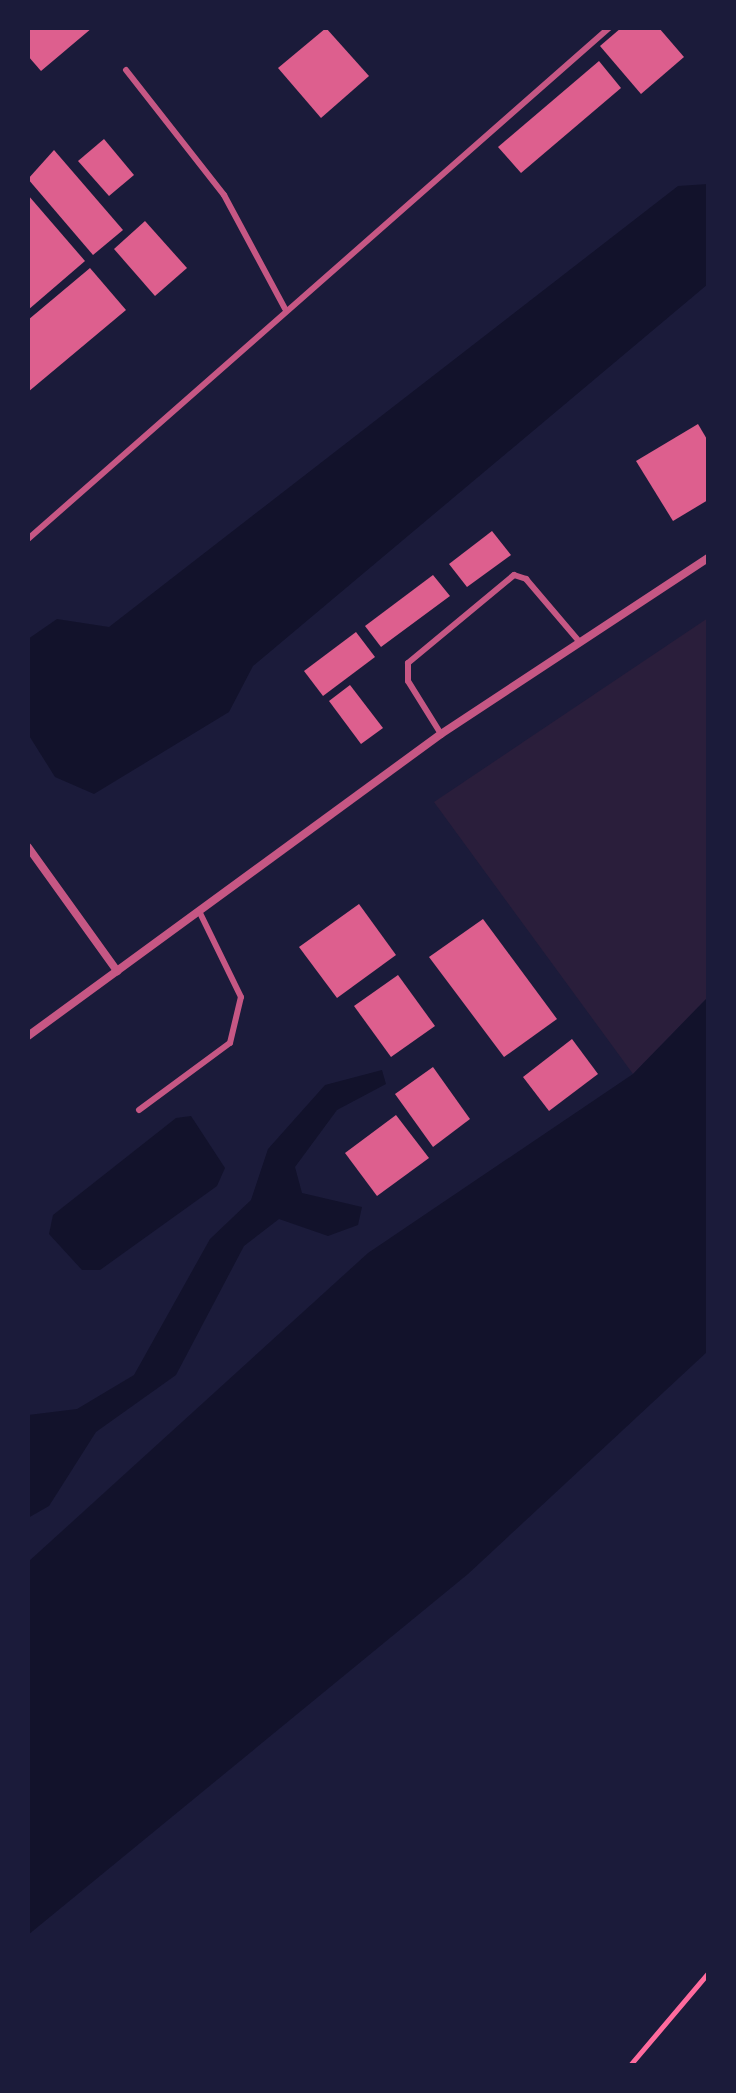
<!DOCTYPE html>
<html>
<head>
<meta charset="utf-8">
<style>
  body { margin:0 }
  #map { position:relative; width:736px; height:2093px; overflow:hidden; background:#1b1b3a; font-family:"Titillium Web",sans-serif }
  div>[style] { position:absolute }
  .green>* { inset:0; background:#2a1e3b }
  .water>* { inset:0; background:#12122b }
  .building>* { inset:0; background:#dd5f8e }
  .path>* { height:5px; margin:-2.5px; padding:0 2.5px; transform-origin:2.5px; border-radius:2.5px; background:#ff6b9d }
  .service>* { height:6px; margin:-3px; padding:0 3px; transform-origin:3px; border-radius:3px; background:#c65784 }
  .minor>* { height:8px; margin:-4px; padding:0 4px; transform-origin:4px; border-radius:4px; background:#c65784 }
  span { translate:-50% -50%; white-space:nowrap; text-align:center; line-height:1.15; -webkit-text-stroke:6px #1b1b3a; paint-order:stroke }
  .frame { position:absolute; inset:0; border:30px solid #1b1b3a; pointer-events:none }
</style>
</head>
<body>
<div id="map">
  <div class="green">
    <i style="clip-path:polygon(708px 618px,708px 997px,633px 1074px,434px 802px)"></i>
  </div>
  <div class="water">
    <i style="clip-path:polygon(708px 184px,708px 284px,253px 666px,229px 712px,94px 794px,55px 777px,28px 734px,28px 639px,57px 619px,109px 627px,678px 186px)"></i>
    <i style="clip-path:polygon(708px 997px,708px 1351px,468px 1574px,28px 1935px,28px 1562px,368px 1253px,633px 1074px)"></i>
    <i style="clip-path:polygon(382px 1070px,386px 1084px,337px 1110px,295px 1167px,302px 1193px,362px 1207px,358px 1225px,328px 1236px,279px 1219px,244px 1246px,176px 1375px,96px 1432px,49px 1506px,28px 1518px,28px 1415px,77px 1409px,134px 1375px,210px 1239px,251px 1200px,268px 1149px,325px 1085px)"></i>
    <i style="clip-path:polygon(191px 1116px,225px 1168px,217px 1186px,100px 1270px,82px 1270px,49px 1234px,53px 1215px,176px 1118px)"></i>
  </div>
  <div class="building">
    <i style="clip-path:polygon(28px 28px,92px 28px,41px 71px,28px 56px)"></i>
    <i style="clip-path:polygon(326px 28px,369px 76px,321px 118px,278px 68px)"></i>
    <i style="clip-path:polygon(621px 28px,659px 28px,684px 57px,641px 94px,600px 46px)"></i>
    <i style="clip-path:polygon(599px 61px,621px 88px,521px 173px,498px 147px)"></i>
    <i style="clip-path:polygon(104px 139px,134px 175px,109px 196px,78px 161px)"></i>
    <i style="clip-path:polygon(54px 150px,123px 230px,93px 255px,28px 179px)"></i>
    <i style="clip-path:polygon(28px 195px,85px 261px,28px 310px)"></i>
    <i style="clip-path:polygon(145px 221px,187px 268px,155px 296px,114px 249px)"></i>
    <i style="clip-path:polygon(90px 268px,126px 310px,28px 392px,28px 320px)"></i>
    <i style="clip-path:polygon(698px 424px,708px 441px,708px 500px,673px 521px,636px 461px)"></i>
    <i style="clip-path:polygon(492px 531px,511px 555px,467px 587px,449px 564px)"></i>
    <i style="clip-path:polygon(433px 575px,450px 596px,381px 647px,365px 626px)"></i>
    <i style="clip-path:polygon(356px 632px,375px 657px,323px 696px,304px 671px)"></i>
    <i style="clip-path:polygon(350px 685px,383px 728px,361px 744px,329px 701px)"></i>
    <i style="clip-path:polygon(359px 904px,396px 955px,337px 998px,299px 947px)"></i>
    <i style="clip-path:polygon(483px 919px,557px 1019px,504px 1057px,429px 957px)"></i>
    <i style="clip-path:polygon(398px 975px,435px 1026px,391px 1057px,354px 1006px)"></i>
    <i style="clip-path:polygon(572px 1039px,598px 1074px,549px 1111px,523px 1077px)"></i>
    <i style="clip-path:polygon(433px 1067px,470px 1119px,433px 1147px,395px 1094px)"></i>
    <i style="clip-path:polygon(396px 1115px,429px 1158px,377px 1196px,345px 1153px)"></i>
  </div>
  <div class="path">
    <i style="left:630px;top:2065px;width:121px;rotate:-49.7deg"></i>
  </div>
  <div class="service">
    <i style="left:126px;top:70px;width:159px;rotate:51.9deg"></i>
    <i style="left:224px;top:195px;width:129px;rotate:61.8deg"></i>
    <i style="left:28px;top:539px;width:774px;rotate:-41.33deg"></i>
    <i style="left:441px;top:734px;width:62px;rotate:-121.9deg"></i>
    <i style="left:408px;top:681px;width:18px;rotate:-90deg"></i>
    <i style="left:408px;top:663px;width:138px;rotate:-39.7deg"></i>
    <i style="left:514px;top:575px;width:13px;rotate:18deg"></i>
    <i style="left:526px;top:579px;width:79px;rotate:49.6deg"></i>
    <i style="left:139px;top:1110px;width:113px;rotate:-36.4deg"></i>
    <i style="left:230px;top:1043px;width:47px;rotate:-76.6deg"></i>
    <i style="left:241px;top:997px;width:96px;rotate:-116deg"></i>
  </div>
  <div class="minor">
    <i style="left:28px;top:847px;width:153px;rotate:54.3deg"></i>
    <i style="left:28px;top:1036px;width:512px;rotate:-36.18deg"></i>
    <i style="left:441px;top:734px;width:320px;rotate:-33.4deg"></i>
  </div>
  <div class="frame"></div>
</div>
</body>
</html>
